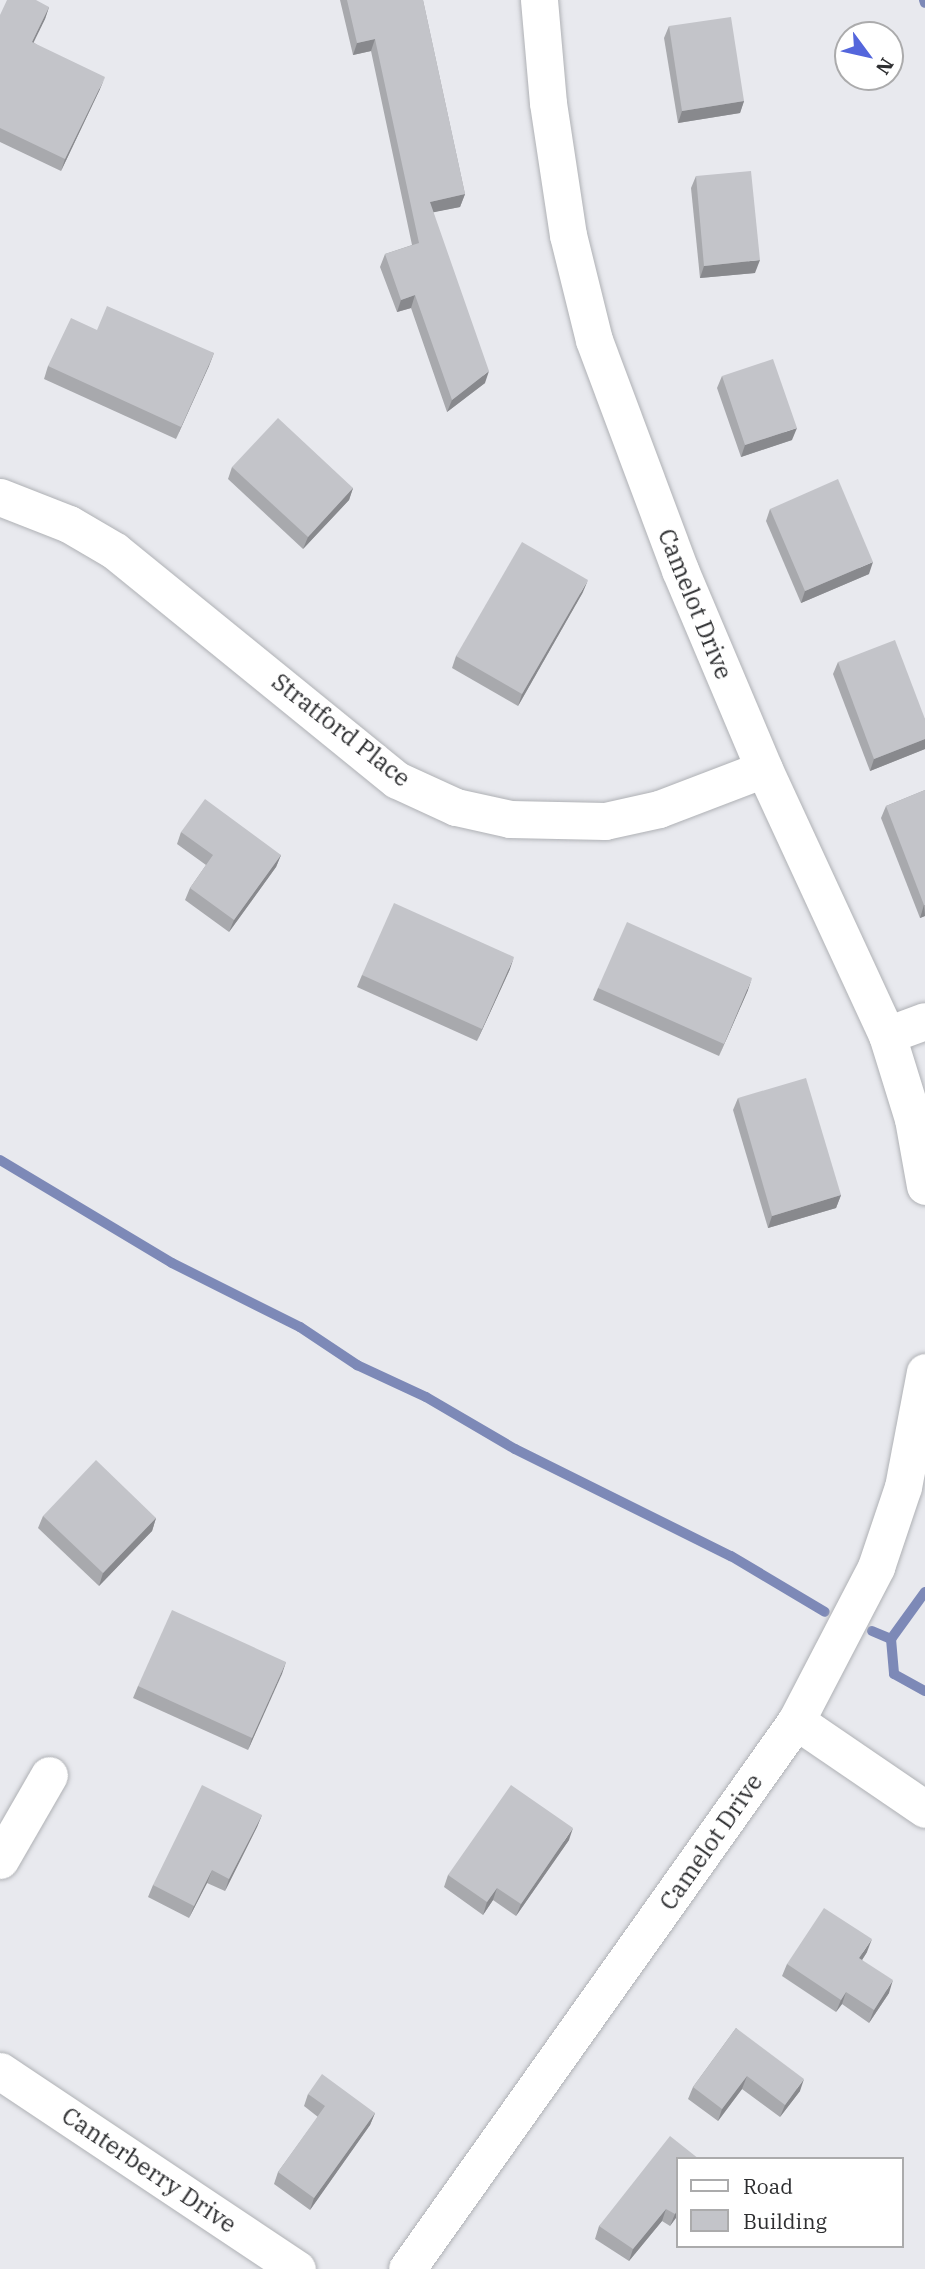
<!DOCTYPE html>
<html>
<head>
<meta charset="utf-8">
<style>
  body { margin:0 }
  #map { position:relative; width:925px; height:2269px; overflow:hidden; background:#e8e9ee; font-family:"IBM Plex Serif",serif }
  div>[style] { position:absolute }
  .stream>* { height:10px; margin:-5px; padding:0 5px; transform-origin:5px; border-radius:5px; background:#7d89b7 }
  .roads { filter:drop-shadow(0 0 2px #afb1b5) drop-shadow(0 0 2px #afb1b5) }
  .minor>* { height:37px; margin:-18.5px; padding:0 18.5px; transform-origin:18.5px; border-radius:18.5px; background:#fff }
  .wall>* { inset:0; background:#a8a9ad }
  .shaded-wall>* { inset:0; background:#88898d }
  .building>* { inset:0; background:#c3c4c9 }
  span { translate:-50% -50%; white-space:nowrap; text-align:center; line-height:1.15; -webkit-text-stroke:6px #fff; paint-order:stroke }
  .street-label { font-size:24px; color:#2d2e30 }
  .legend { position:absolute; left:676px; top:2157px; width:228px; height:91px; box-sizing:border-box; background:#fff; border:2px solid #ababac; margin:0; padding:9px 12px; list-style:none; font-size:21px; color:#2d2e30 }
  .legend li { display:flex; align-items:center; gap:14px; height:35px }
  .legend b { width:35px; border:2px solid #ababac }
  .north { position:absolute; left:834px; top:21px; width:70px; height:70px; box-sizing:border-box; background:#fff; border:2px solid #ababac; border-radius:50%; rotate:123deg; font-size:19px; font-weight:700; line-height:28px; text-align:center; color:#2d2e30 }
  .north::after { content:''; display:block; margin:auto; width:24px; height:32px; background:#5466dc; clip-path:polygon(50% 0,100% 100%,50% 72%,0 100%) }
</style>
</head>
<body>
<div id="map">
  <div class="stream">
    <i style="left:924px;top:0;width:3px;rotate:72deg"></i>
    <i style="left:0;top:1160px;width:200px;rotate:30.9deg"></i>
    <i style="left:172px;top:1263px;width:143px;rotate:26.6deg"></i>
    <i style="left:300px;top:1327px;width:69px;rotate:33.7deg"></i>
    <i style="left:357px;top:1365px;width:76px;rotate:24.9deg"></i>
    <i style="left:426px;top:1397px;width:103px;rotate:30.3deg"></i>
    <i style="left:515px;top:1449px;width:241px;rotate:26.4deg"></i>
    <i style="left:731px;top:1556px;width:109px;rotate:30.8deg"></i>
    <i style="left:925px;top:1592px;width:58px;rotate:125.9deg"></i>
    <i style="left:891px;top:1639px;width:35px;rotate:85deg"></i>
    <i style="left:894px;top:1674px;width:35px;rotate:29deg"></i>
    <i style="left:872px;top:1631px;width:21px;rotate:23deg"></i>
  </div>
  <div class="roads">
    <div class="minor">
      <i style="left:539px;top:0;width:103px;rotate:85deg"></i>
      <i style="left:548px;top:103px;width:134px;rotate:81.4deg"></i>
      <i style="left:568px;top:235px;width:108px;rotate:76.1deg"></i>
      <i style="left:594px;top:340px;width:246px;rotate:69.5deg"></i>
      <i style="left:680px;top:570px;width:216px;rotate:67.1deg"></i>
      <i style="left:764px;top:769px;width:293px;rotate:65.2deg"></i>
      <i style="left:887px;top:1035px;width:88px;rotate:72.8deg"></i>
      <i style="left:913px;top:1119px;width:68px;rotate:79.8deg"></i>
      <i style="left:0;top:497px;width:74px;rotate:21.4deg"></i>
      <i style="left:69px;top:524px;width:53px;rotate:30.4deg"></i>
      <i style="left:115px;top:551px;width:363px;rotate:39.1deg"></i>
      <i style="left:397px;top:780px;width:65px;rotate:24.6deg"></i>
      <i style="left:456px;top:807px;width:55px;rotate:12.5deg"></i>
      <i style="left:510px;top:819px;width:95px;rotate:1.2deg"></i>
      <i style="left:605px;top:821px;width:55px;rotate:-12.5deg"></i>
      <i style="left:659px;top:809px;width:112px;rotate:-20.9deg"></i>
      <i style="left:887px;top:1035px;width:40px;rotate:-20.2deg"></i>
      <i style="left:796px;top:1721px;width:156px;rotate:34.3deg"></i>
      <i style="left:0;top:1860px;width:98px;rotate:-60deg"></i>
      <i style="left:0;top:2071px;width:357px;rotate:33.7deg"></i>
      <i style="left:407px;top:2269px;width:672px;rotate:-54.63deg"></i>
      <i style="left:796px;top:1721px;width:174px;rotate:-62.5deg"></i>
      <i style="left:876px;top:1567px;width:84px;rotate:-71.4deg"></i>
      <i style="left:903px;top:1487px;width:117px;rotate:-79.2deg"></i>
    </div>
  </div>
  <div class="wall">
    <i style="clip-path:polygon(340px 0,423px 0,465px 194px,460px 207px,433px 212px,485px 383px,447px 412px,411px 308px,397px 312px,380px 267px,385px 254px,412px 245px,371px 51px,353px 55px)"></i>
    <i style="clip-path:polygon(49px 7px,45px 19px,33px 42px,100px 89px,61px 171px,0 142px,0 15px)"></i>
    <i style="clip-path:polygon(669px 26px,744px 101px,740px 113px,678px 123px,664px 38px)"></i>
    <i style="clip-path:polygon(696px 176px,755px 273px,700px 278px,691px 188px)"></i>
    <i style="clip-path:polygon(97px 330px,214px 353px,176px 439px,44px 379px,48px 366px)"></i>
    <i style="clip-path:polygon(722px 376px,792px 440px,741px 457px,717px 388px)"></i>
    <i style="clip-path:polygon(232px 467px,353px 488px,349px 500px,303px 549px,228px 479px)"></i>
    <i style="clip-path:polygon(770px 509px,869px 574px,801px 603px,766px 521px)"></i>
    <i style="clip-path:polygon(583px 592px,518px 706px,452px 668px,456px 656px)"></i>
    <i style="clip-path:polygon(838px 662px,925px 719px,925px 749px,870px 771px,833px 674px)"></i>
    <i style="clip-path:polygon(925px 790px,925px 916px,920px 918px,881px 818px,886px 806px)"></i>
    <i style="clip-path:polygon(181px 832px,281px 855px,276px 867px,229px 932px,185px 900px,190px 888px,206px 865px,177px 844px)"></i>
    <i style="clip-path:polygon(510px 969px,477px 1041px,357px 987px,362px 975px)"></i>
    <i style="clip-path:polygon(598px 988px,748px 990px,719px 1056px,593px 1000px)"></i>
    <i style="clip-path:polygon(738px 1098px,841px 1195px,836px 1208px,768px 1228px,733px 1110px)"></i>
    <i style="clip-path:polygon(43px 1516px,156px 1518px,152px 1531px,99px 1586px,38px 1528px)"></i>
    <i style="clip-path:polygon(286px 1662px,248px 1750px,133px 1698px,138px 1686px)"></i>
    <i style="clip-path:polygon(262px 1815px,257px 1827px,225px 1891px,207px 1883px,189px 1918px,148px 1897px,153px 1885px)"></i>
    <i style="clip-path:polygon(569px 1840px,516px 1916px,493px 1900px,483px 1915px,444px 1887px,448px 1875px)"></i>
    <i style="clip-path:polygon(867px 1952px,862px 1960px,889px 1993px,869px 2023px,842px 2004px,836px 2012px,782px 1976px,787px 1964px)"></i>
    <i style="clip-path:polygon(736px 2028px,800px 2091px,780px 2117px,742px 2089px,718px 2121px,688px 2099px,693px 2087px)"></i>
    <i style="clip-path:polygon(308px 2094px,375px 2113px,370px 2125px,310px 2210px,274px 2184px,278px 2172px,318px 2117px,304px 2106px)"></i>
    <i style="clip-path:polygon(678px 2159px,678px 2215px,670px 2226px,662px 2221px,629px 2261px,595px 2239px,599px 2226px)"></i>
  </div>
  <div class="shaded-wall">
    <i style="clip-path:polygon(49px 7px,45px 19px,28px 54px,32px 42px)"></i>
    <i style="clip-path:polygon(375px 39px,371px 51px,353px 55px,357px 43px)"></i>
    <i style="clip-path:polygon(105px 77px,100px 89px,61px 171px,65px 159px)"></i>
    <i style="clip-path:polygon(744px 101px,740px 113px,678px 123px,682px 111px)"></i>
    <i style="clip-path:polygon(465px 194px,460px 207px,425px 214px,430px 202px)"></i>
    <i style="clip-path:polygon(760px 260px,755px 273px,700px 278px,704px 266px)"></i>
    <i style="clip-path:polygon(415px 295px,411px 308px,397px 312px,401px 300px)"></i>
    <i style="clip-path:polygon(214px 353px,209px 366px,176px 439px,181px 427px)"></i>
    <i style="clip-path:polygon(489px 371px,485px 383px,447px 412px,452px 400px)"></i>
    <i style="clip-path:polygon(797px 428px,792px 440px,741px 457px,745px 445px)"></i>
    <i style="clip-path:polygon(353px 488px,349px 500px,303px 549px,308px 537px)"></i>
    <i style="clip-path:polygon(873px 562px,869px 574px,801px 603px,805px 591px)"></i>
    <i style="clip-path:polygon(588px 580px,583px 592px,518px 706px,522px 694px)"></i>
    <i style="clip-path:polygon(925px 739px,925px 749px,870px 771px,874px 759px)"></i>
    <i style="clip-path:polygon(281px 855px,276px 867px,229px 932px,234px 920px)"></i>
    <i style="clip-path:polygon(924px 905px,925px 916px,920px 918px)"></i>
    <i style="clip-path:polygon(514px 957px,510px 969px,477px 1041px,482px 1029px)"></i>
    <i style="clip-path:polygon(752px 978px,748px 990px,719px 1056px,724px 1044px)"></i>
    <i style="clip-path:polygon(841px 1195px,836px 1208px,768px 1228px,772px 1216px)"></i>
    <i style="clip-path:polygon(156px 1518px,152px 1531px,99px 1586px,103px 1573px)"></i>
    <i style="clip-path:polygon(286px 1662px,282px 1674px,248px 1750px,252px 1738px)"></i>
    <i style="clip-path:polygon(262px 1815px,257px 1827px,225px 1891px,229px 1879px)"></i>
    <i style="clip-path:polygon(573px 1828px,569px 1840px,516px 1916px,521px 1904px)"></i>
    <i style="clip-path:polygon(212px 1870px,207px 1883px,189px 1918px,194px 1906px)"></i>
    <i style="clip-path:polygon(497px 1888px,493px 1900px,483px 1915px,487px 1902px)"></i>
    <i style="clip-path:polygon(872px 1939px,867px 1952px,855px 1971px,859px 1958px)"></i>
    <i style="clip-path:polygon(893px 1980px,889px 1993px,869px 2023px,874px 2010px)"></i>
    <i style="clip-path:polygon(846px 1992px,842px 2004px,836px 2012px,841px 2000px)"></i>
    <i style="clip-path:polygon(747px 2076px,742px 2089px,718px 2121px,722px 2109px)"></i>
    <i style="clip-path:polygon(804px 2079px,800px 2091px,780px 2117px,785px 2105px)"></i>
    <i style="clip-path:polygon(375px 2113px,370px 2125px,310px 2210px,314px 2198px)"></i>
    <i style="clip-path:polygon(666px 2209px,662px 2221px,629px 2261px,633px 2249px)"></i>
    <i style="clip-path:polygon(678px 2209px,678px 2215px,670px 2226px,675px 2214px)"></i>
  </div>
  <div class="building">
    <i style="clip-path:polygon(7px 0,36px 0,49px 7px,32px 42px,105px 77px,65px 159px,0 128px,0 15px)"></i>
    <i style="clip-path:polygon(347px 0,423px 0,465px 194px,430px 202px,489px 371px,452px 400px,415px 295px,401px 300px,385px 254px,419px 243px,375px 39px,357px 43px)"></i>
    <i style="clip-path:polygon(731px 17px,744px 101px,682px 111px,669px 26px)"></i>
    <i style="clip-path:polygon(751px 171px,760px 260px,704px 266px,696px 176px)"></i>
    <i style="clip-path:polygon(107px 306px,214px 353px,181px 427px,48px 366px,71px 318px,97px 330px)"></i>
    <i style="clip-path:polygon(773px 359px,797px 428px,745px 445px,722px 376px)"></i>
    <i style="clip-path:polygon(278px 418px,353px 488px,308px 537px,232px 467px)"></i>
    <i style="clip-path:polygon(838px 479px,873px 562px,805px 591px,770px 509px)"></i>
    <i style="clip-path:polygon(522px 542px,588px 580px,522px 694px,456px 656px)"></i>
    <i style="clip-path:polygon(895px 640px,925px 719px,925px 739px,874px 759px,838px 662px)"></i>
    <i style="clip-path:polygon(925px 790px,925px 905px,924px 905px,886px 806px)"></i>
    <i style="clip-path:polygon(205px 799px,281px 855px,234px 920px,190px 888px,213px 855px,181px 832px)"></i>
    <i style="clip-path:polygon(394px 903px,514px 957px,482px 1029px,362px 975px)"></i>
    <i style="clip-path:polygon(627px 922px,752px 978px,724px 1044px,598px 988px)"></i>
    <i style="clip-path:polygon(806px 1078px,841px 1195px,772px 1216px,738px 1098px)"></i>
    <i style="clip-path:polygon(96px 1460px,156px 1518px,103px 1573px,43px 1516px)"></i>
    <i style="clip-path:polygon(172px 1610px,286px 1662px,252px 1738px,138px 1686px)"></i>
    <i style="clip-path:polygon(202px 1785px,262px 1815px,229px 1879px,212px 1870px,194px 1906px,153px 1885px)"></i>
    <i style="clip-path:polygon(511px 1785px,573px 1828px,521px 1904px,497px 1888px,487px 1902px,448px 1875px)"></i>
    <i style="clip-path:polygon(824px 1908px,872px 1939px,859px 1958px,893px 1980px,874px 2010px,846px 1992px,841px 2000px,787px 1964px)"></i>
    <i style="clip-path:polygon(736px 2028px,804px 2079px,785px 2105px,747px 2076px,722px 2109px,693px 2087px)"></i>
    <i style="clip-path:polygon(322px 2074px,375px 2113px,314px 2198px,278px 2172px,325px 2106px,308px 2094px)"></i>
    <i style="clip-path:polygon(670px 2136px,699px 2159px,678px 2159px,678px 2209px,675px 2214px,666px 2209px,633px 2249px,599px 2226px)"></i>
  </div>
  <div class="street-label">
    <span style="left:695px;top:604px;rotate:68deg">Camelot Drive</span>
    <span style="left:341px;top:730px;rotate:38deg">Stratford Place</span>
    <span style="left:711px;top:1842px;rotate:-55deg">Camelot Drive</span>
    <span style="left:149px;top:2170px;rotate:34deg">Canterberry Drive</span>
  </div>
  <ul class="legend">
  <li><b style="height:9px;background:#fff"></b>Road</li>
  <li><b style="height:19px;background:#c3c4c9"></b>Building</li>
  </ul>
  <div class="north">N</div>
</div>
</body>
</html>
